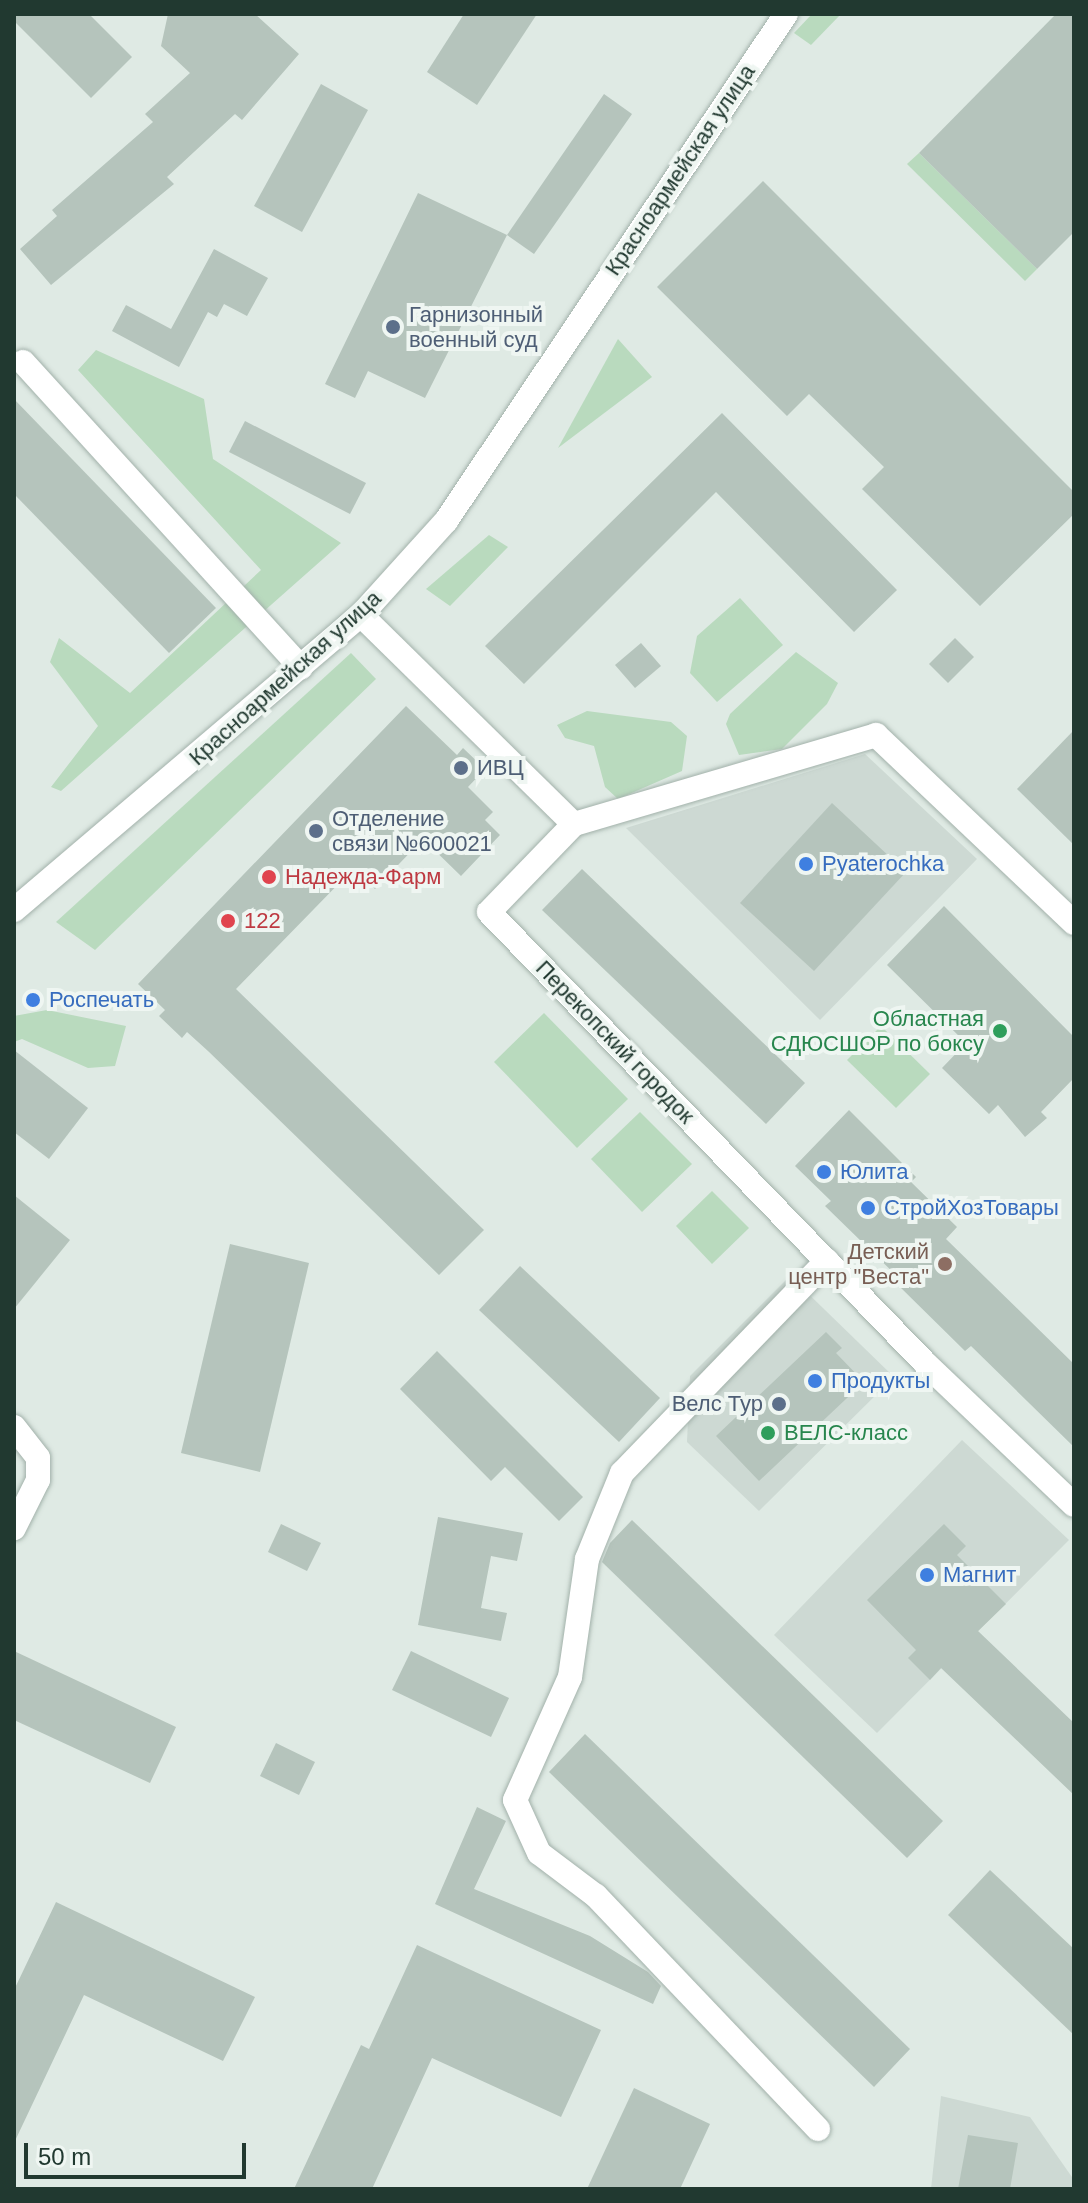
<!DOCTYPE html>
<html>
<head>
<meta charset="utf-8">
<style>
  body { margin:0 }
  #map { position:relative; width:1088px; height:2203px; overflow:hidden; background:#dfeae4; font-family:Arial,sans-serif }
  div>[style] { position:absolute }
  .built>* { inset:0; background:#cdd9d3 }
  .green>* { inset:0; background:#b9dabe }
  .building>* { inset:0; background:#b5c4bc }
  .roads { filter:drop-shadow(0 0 2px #a2b1aa) drop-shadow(0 0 2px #a2b1aa) }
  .street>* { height:24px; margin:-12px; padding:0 12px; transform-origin:12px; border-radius:12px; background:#fff }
  .secondary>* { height:24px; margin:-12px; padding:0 12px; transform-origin:12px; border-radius:12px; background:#fff }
  .dots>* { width:22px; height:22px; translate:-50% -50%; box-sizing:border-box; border:4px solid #eff6f2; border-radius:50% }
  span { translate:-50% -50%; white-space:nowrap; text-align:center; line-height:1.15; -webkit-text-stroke:8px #eff6f2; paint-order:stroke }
  .street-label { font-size:22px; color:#213930 }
  .service-label { font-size:22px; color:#4e5e75 }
  .left { translate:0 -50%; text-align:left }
  .right { translate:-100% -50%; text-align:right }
  .shop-label { font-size:22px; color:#366cbe }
  .health-label { font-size:22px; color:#be3a42 }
  .leisure-label { font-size:22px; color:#27864d }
  .education-label { font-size:22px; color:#785e54 }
  .frame { position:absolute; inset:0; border:16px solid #213930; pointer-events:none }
  .scale { position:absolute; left:24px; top:2143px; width:222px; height:36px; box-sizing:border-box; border:4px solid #213930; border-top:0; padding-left:10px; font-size:24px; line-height:28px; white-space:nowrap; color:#213930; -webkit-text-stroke:6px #eff6f2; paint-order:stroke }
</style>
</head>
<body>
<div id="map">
  <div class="built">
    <i style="clip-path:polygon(865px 754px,977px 859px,820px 1020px,626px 828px)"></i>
    <i style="clip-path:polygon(790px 1276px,894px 1377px,759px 1511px,687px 1442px,690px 1376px)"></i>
    <i style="clip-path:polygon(962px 1440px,1069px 1540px,877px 1733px,774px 1635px)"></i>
    <i style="clip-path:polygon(941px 2096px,1030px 2117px,1074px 2180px,1074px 2189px,931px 2189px)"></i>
  </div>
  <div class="green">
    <i style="clip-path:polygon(812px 14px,841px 14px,811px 45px,794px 33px)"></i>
    <i style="clip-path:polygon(919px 153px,1037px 269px,1025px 281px,907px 164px)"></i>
    <i style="clip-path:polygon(618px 339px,652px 377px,558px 448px)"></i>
    <i style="clip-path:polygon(96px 350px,204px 399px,213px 459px,341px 543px,61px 791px,51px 787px,98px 726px,50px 662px,59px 638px,130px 693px,261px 570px,78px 370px)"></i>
    <i style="clip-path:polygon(489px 535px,508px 547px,450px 606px,426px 589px)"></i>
    <i style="clip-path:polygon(740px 598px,783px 645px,717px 702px,690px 673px,697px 636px)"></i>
    <i style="clip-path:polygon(796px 652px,838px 683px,827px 704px,782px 749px,739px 755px,726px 724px,730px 714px)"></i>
    <i style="clip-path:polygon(351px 653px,376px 679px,95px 950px,56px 922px)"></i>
    <i style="clip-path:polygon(587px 711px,671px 722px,687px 736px,682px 771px,618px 799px,605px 787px,594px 746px,565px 738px,557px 725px)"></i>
    <i style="clip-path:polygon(47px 1010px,126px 1026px,115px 1066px,88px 1068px,22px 1039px,14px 1042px,14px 1016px)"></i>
    <i style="clip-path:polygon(544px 1013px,628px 1099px,577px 1148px,494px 1062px)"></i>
    <i style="clip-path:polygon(881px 1026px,930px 1074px,896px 1108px,847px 1060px)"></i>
    <i style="clip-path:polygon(640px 1112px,692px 1164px,642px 1212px,591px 1159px)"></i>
    <i style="clip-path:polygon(712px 1191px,749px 1228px,712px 1264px,676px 1226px)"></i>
  </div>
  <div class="building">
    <i style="clip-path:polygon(14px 14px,89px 14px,132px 57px,91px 98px,14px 21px)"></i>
    <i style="clip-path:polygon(168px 14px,255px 14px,299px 54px,242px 120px,235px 114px,167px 177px,174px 184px,51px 285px,20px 249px,57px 216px,52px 210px,153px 122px,145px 114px,190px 73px,161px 46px)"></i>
    <i style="clip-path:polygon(464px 14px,537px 14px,477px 105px,427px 72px)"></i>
    <i style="clip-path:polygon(1056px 14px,1074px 14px,1074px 232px,1037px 269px,919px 153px)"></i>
    <i style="clip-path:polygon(321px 84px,368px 110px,302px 232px,254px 206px)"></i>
    <i style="clip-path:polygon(604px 94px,632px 114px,534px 254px,507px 235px)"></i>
    <i style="clip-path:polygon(763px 181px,1074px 492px,1074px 514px,980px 606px,862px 489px,884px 467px,809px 394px,787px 416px,657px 287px)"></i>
    <i style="clip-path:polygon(418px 193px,507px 235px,425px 398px,368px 371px,355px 398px,325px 384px)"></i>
    <i style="clip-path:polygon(214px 249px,268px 278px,247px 316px,224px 304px,217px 317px,208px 312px,179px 367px,112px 331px,126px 305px,171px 329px)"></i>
    <i style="clip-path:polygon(14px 399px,216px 608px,169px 653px,14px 494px)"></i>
    <i style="clip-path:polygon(722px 413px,897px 590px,854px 632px,716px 492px,524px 684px,485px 646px)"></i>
    <i style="clip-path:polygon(245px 421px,366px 483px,350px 514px,229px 452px)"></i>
    <i style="clip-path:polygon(955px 638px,974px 657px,948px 683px,929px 664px)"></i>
    <i style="clip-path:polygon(641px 643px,661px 666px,635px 688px,615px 665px)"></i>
    <i style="clip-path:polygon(406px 706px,457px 755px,463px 748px,485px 769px,468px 787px,493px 812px,485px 820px,500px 835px,461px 876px,423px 839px,375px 889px,353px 869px,236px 989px,484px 1230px,439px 1275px,208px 1051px,187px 1032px,182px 1038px,159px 1016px,165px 1010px,138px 984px)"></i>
    <i style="clip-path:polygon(1074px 730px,1074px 845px,1017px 789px)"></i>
    <i style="clip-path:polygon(832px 803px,906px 872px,814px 971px,740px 903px)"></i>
    <i style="clip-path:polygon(582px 869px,805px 1083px,766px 1124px,542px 910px)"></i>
    <i style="clip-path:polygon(944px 906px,1074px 1037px,1074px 1078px,1041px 1112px,1047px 1118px,1025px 1137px,998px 1105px,989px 1114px,942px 1068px,966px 1043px,887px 965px)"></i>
    <i style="clip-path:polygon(14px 1050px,88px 1108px,49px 1159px,14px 1132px)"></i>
    <i style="clip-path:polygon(849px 1110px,916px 1177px,911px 1182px,957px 1227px,946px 1239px,1074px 1364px,1074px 1447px,971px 1346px,965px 1351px,899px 1286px,903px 1282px,825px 1206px,831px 1201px,795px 1166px)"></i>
    <i style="clip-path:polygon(14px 1195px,70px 1240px,14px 1309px)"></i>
    <i style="clip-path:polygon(230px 1244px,309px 1263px,260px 1472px,181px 1453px)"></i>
    <i style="clip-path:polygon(520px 1266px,660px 1398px,619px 1442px,479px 1310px)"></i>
    <i style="clip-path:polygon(826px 1332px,842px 1348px,836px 1353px,864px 1382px,759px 1481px,716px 1436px)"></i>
    <i style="clip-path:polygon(437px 1351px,583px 1497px,559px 1521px,505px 1467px,491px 1481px,400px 1389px)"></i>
    <i style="clip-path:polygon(438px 1517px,523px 1533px,517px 1561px,491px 1556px,481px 1608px,507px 1613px,501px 1641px,418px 1625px)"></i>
    <i style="clip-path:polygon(632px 1520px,943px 1821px,907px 1858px,602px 1562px,610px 1543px)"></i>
    <i style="clip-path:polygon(281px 1524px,321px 1543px,307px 1571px,268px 1552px)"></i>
    <i style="clip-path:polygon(944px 1524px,966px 1546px,957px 1555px,1006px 1604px,978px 1631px,1074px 1723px,1074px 1795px,941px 1668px,930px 1680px,908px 1658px,916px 1650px,867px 1600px)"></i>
    <i style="clip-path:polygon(14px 1651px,176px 1727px,150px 1783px,14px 1720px)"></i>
    <i style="clip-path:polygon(411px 1651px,509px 1698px,491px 1737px,392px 1690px)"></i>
    <i style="clip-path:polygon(585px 1734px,910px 2049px,874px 2087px,549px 1772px)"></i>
    <i style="clip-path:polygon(276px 1743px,315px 1762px,299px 1795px,260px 1776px)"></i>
    <i style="clip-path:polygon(477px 1807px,506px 1821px,474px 1889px,590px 1936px,648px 1972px,661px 1986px,653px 2004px,435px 1904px)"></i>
    <i style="clip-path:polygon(990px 1870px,1074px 1949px,1074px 2035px,948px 1915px)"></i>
    <i style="clip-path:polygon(56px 1902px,255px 1997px,223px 2061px,84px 1995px,14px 2143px,14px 1990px)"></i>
    <i style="clip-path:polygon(417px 1945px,601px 2030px,561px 2117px,432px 2058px,372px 2189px,294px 2189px,361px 2045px,369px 2049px)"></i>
    <i style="clip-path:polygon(634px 2088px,710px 2124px,680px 2189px,587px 2189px)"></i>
    <i style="clip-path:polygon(968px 2135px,1018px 2143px,1010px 2189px,958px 2189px)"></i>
  </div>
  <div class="roads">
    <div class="street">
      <i style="left:23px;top:362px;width:413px;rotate:47.7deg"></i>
      <i style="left:361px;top:615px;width:298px;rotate:44.5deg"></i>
      <i style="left:574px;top:824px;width:315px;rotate:-16.4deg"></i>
      <i style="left:876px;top:735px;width:273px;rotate:43.5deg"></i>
      <i style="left:574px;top:824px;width:122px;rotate:134deg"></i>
      <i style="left:489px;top:912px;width:629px;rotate:45.97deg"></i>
      <i style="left:926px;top:1364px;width:204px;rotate:43.6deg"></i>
      <i style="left:14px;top:1427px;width:39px;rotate:52deg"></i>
      <i style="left:38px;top:1458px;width:22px;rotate:90deg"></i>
      <i style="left:38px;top:1480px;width:54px;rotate:116.6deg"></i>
      <i style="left:818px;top:2129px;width:322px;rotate:-133.6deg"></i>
      <i style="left:596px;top:1896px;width:71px;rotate:-143deg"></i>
      <i style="left:539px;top:1853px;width:58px;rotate:-114.4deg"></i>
      <i style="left:515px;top:1800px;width:135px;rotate:-65.9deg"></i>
      <i style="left:570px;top:1677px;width:119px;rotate:-81.8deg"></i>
      <i style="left:587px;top:1559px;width:93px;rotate:-67.9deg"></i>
      <i style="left:622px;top:1473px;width:295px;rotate:-46deg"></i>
    </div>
    <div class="secondary">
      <i style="left:14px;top:910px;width:455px;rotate:-40.4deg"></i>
      <i style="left:361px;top:615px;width:127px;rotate:-47.9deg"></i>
      <i style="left:446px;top:521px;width:610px;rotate:-56.15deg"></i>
    </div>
  </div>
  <div class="dots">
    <i style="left:393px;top:327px;background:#5c6f8a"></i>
    <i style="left:461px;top:768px;background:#5c6f8a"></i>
    <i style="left:316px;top:831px;background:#5c6f8a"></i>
    <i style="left:806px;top:864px;background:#3f7fe0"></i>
    <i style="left:269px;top:877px;background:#e0444e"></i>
    <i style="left:228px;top:921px;background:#e0444e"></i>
    <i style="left:33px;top:1000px;background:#3f7fe0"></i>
    <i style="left:1000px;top:1031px;background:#2e9e5b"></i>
    <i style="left:824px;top:1172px;background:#3f7fe0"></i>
    <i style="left:868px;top:1208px;background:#3f7fe0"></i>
    <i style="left:945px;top:1264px;background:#8d6e63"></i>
    <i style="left:815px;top:1381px;background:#3f7fe0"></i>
    <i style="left:779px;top:1404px;background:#5c6f8a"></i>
    <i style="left:768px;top:1433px;background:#2e9e5b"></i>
    <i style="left:927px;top:1575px;background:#3f7fe0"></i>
  </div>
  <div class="street-label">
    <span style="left:680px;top:170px;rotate:-56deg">Красноармейская улица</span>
    <span style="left:285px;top:678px;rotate:-42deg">Красноармейская улица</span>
    <span style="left:615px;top:1042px;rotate:46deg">Перекопский городок</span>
  </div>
  <div class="service-label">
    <span class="left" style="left:409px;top:327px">Гарнизонный<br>военный суд</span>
    <span class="left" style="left:477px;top:768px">ИВЦ</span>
    <span class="left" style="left:332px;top:831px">Отделение<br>связи №600021</span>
    <span class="right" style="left:763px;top:1404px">Велс Тур</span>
  </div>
  <div class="shop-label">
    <span class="left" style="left:822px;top:864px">Pyaterochka</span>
    <span class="left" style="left:49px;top:1000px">Роспечать</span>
    <span class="left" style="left:840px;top:1172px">Юлита</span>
    <span class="left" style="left:884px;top:1208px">СтройХозТовары</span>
    <span class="left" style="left:831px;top:1381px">Продукты</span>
    <span class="left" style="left:943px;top:1575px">Магнит</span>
  </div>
  <div class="health-label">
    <span class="left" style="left:285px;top:877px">Надежда-Фарм</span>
    <span class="left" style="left:244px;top:921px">122</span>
  </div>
  <div class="leisure-label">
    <span class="right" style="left:984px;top:1031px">Областная<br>СДЮСШОР по боксу</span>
    <span class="left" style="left:784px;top:1433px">ВЕЛС-класс</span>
  </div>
  <div class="education-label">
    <span class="right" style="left:929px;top:1264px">Детский<br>центр "Веста"</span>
  </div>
  <div class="frame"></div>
  <div class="scale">50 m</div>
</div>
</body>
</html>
